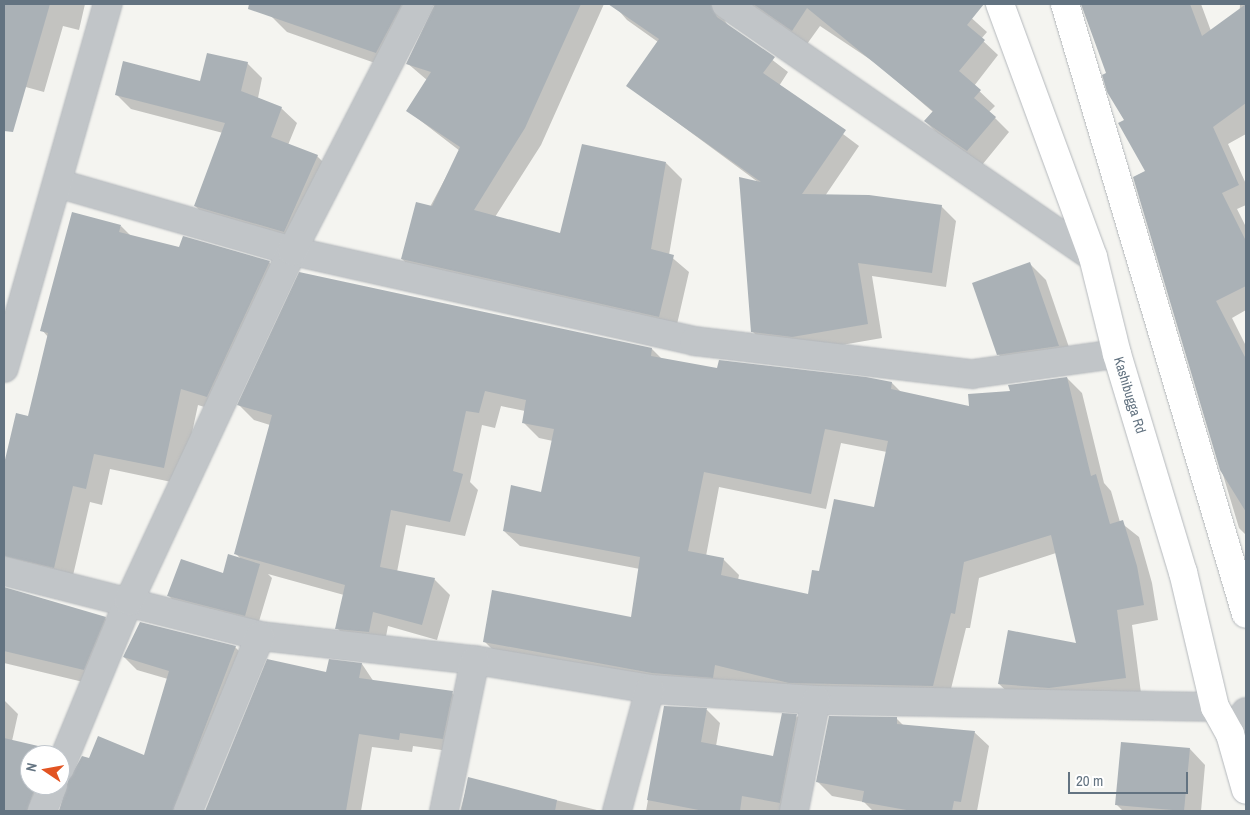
<!DOCTYPE html>
<html>
<head>
<meta charset="utf-8">
<style>
  body { margin:0 }
  #map { position:relative; width:1250px; height:815px; overflow:hidden; background:#f4f4f0; font-family:"Archivo Narrow",sans-serif }
  div>[style] { position:absolute }
  .shadow>* { inset:0; background:#0003 }
  .building>* { inset:0; background:#aab1b6 }
  .roads { filter:drop-shadow(0 0 1px #b4b8bc) drop-shadow(0 0 1px #b4b8bc) }
  .minor>* { height:28px; margin:-14px; padding:0 14px; transform-origin:14px; border-radius:14px; background:#c1c5c8 }
  .major>* { height:28px; margin:-14px; padding:0 14px; transform-origin:14px; border-radius:14px; background:#fff }
  span { translate:-50% -50%; white-space:nowrap; text-align:center; line-height:1.15; -webkit-text-stroke:5px #fff; paint-order:stroke }
  .street-label { font-size:14px; color:#637381 }
  .frame { position:absolute; inset:0; border:5px solid #637381; pointer-events:none }
  .north { position:absolute; left:20px; top:745px; width:50px; height:50px; box-sizing:border-box; background:#fff; border:1px solid #c1c7cd; border-radius:50%; rotate:282deg; font-size:14px; font-weight:700; line-height:20px; text-align:center; color:#637381 }
  .north::after { content:''; display:block; margin:auto; width:18px; height:22px; background:#e25422; clip-path:polygon(50% 0,100% 100%,50% 72%,0 100%) }
  .scale { position:absolute; left:1068px; top:772px; width:120px; height:22px; box-sizing:border-box; border:2px solid #637381; border-top:0; padding-left:6px; font-size:15px; line-height:18px; white-space:nowrap; color:#637381; -webkit-text-stroke:4px #fff; paint-order:stroke }
</style>
</head>
<body>
<div id="map">
  <div class="shadow">
    <i style="clip-path:polygon(4px 4px,85px 4px,79px 30px,63px 26px,44px 92px,4px 81px)"></i>
    <i style="clip-path:polygon(276px 4px,604px 4px,541px 145px,495px 217px,561px 235px,666px 163px,682px 179px,669px 255px,689px 272px,675px 333px,419px 275px,402px 259px,460px 151px,408px 111px,427px 80px,407px 63px,434px 6px,426px 7px,392px 69px,287px 32px,271px 16px)"></i>
    <i style="clip-path:polygon(613px 4px,740px 4px,724px 19px,728px 26px,788px 72px,779px 86px,859px 146px,825px 196px,941px 206px,956px 221px,946px 287px,872px 276px,882px 338px,807px 351px,767px 346px,752px 331px,758px 182px,628px 86px,658px 42px,627px 20px)"></i>
    <i style="clip-path:polygon(745px 4px,956px 4px,987px 32px,981px 39px,998px 55px,974px 86px,995px 106px,989px 112px,1009px 132px,982px 165px,940px 136px,925px 121px,933px 112px,877px 64px,820px 26px,807px 44px)"></i>
    <i style="clip-path:polygon(1081px 4px,1201px 4px,1235px 96px,1240px 4px,1246px 4px,1246px 134px,1228px 144px,1246px 184px,1246px 205px,1237px 209px,1246px 227px,1246px 310px,1232px 318px,1246px 346px,1246px 535px,1239px 528px,1134px 178px,1147px 172px)"></i>
    <i style="clip-path:polygon(247px 63px,262px 78px,258px 98px,281px 108px,297px 123px,288px 145px,317px 156px,333px 172px,299px 247px,211px 221px,195px 206px,223px 133px,131px 109px,116px 94px,201px 83px)"></i>
    <i style="clip-path:polygon(121px 226px,131px 236px,180px 248px,269px 262px,286px 279px,224px 413px,198px 405px,181px 484px,110px 469px,102px 505px,90px 502px,71px 584px,5px 585px,5px 589px,105px 618px,122px 634px,100px 686px,4px 663px,4px 469px,17px 415px,29px 418px,48px 337px,42px 330px)"></i>
    <i style="clip-path:polygon(1030px 264px,1046px 280px,1074px 362px,1014px 370px,998px 354px)"></i>
    <i style="clip-path:polygon(evenodd,652px 349px,662px 359px,718px 370px,892px 383px,902px 393px,970px 407px,1067px 378px,1082px 393px,1104px 483px,1111px 491px,1120px 522px,1139px 537px,1152px 583px,1158px 620px,1132px 625px,1141px 693px,1015px 699px,999px 684px,1078px 644px,1056px 553px,979px 578px,970px 628px,966px 628px,948px 701px,806px 697px,731px 680px,728px 692px,500px 657px,484px 641px,632px 619px,640px 569px,520px 546px,504px 531px,542px 494px,553px 441px,539px 438px,523px 422px,525px 411px,501px 406px,495px 428px,482px 425px,470px 482px,478px 490px,465px 536px,406px 525px,397px 572px,434px 579px,450px 595px,437px 640px,388px 626px,384px 647px,352px 644px,337px 628px,344px 595px,268px 574px,272px 578px,257px 628px,181px 609px,169px 596px,224px 575px,242px 560px,235px 553px,270px 425px,254px 420px,239px 405px,652px 349px,841px 443px,887px 452px,875px 509px,820px 572px,809px 595px,738px 580px,739px 575px,723px 559px,706px 556px,719px 487px,826px 509px,841px 443px)"></i>
    <i style="clip-path:polygon(235px 647px,248px 660px,189px 811px,59px 811px,69px 782px,90px 759px,145px 756px,168px 679px,137px 670px,124px 657px)"></i>
    <i style="clip-path:polygon(268px 661px,327px 673px,362px 664px,374px 682px,452px 693px,465px 706px,456px 752px,413px 746px,412px 752px,372px 747px,361px 811px,206px 811px)"></i>
    <i style="clip-path:polygon(4px 700px,18px 714px,12px 741px,56px 755px,30px 755px,30px 785px,55px 785px,45px 811px,4px 811px)"></i>
    <i style="clip-path:polygon(665px 707px,707px 710px,720px 723px,716px 746px,774px 757px,797px 716px,810px 729px,794px 811px,646px 811px)"></i>
    <i style="clip-path:polygon(896px 718px,904px 726px,974px 732px,989px 746px,977px 811px,873px 811px,864px 802px,832px 796px,817px 781px)"></i>
    <i style="clip-path:polygon(1190px 749px,1205px 765px,1201px 811px,1123px 811px,1117px 805px)"></i>
    <i style="clip-path:polygon(469px 779px,601px 811px,460px 811px)"></i>
  </div>
  <div class="building">
    <i style="clip-path:polygon(4px 4px,50px 4px,13px 132px,4px 131px)"></i>
    <i style="clip-path:polygon(249px 4px,402px 4px,376px 53px,248px 9px)"></i>
    <i style="clip-path:polygon(435px 4px,581px 4px,525px 128px,474px 210px,560px 233px,582px 144px,666px 162px,651px 249px,674px 255px,659px 317px,401px 259px,416px 202px,432px 206px,460px 147px,406px 111px,431px 72px,406px 64px)"></i>
    <i style="clip-path:polygon(608px 4px,711px 4px,717px 17px,775px 57px,763px 73px,846px 130px,802px 194px,869px 195px,942px 205px,932px 273px,858px 263px,868px 324px,792px 337px,751px 332px,739px 177px,761px 182px,626px 86px,659px 39px)"></i>
    <i style="clip-path:polygon(753px 4px,984px 4px,967px 25px,985px 40px,959px 71px,981px 90px,974px 98px,996px 117px,967px 151px,924px 121px,933px 111px,807px 8px,792px 31px)"></i>
    <i style="clip-path:polygon(1081px 4px,1190px 4px,1202px 36px,1246px 4px,1246px 103px,1213px 127px,1239px 185px,1222px 193px,1246px 241px,1246px 286px,1216px 301px,1246px 359px,1246px 512px,1220px 470px,1133px 177px,1145px 171px,1118px 123px,1124px 120px,1107px 92px,1102px 75px,1106px 73px)"></i>
    <i style="clip-path:polygon(207px 53px,248px 62px,241px 91px,282px 107px,271px 137px,318px 155px,284px 232px,194px 206px,225px 123px,115px 95px,123px 61px,200px 81px)"></i>
    <i style="clip-path:polygon(72px 212px,121px 225px,119px 232px,179px 247px,183px 236px,270px 261px,207px 397px,181px 389px,164px 468px,94px 454px,86px 489px,73px 486px,54px 568px,4px 556px,4px 464px,16px 413px,28px 416px,48px 333px,40px 331px)"></i>
    <i style="clip-path:polygon(1030px 262px,1059px 346px,997px 355px,972px 283px)"></i>
    <i style="clip-path:polygon(evenodd,299px 272px,652px 348px,651px 356px,717px 368px,719px 360px,866px 377px,892px 382px,891px 389px,969px 406px,968px 394px,1010px 391px,1008px 385px,1067px 377px,1091px 476px,1096px 474px,1110px 524px,1123px 520px,1137px 566px,1144px 605px,1117px 610px,1126px 678px,1049px 688px,998px 684px,1008px 630px,1076px 643px,1051px 535px,964px 562px,955px 614px,951px 613px,933px 686px,789px 683px,715px 665px,713px 678px,652px 673px,483px 642px,492px 590px,631px 617px,640px 557px,503px 531px,511px 485px,541px 492px,554px 429px,522px 423px,526px 400px,485px 391px,479px 413px,466px 411px,453px 471px,463px 474px,450px 522px,391px 510px,380px 567px,435px 578px,422px 625px,373px 612px,369px 632px,335px 629px,345px 585px,234px 554px,272px 415px,237px 405px,299px 272px,825px 429px,888px 441px,874px 507px,834px 499px,819px 571px,812px 570px,808px 594px,721px 575px,724px 558px,688px 551px,704px 472px,811px 494px,825px 429px)"></i>
    <i style="clip-path:polygon(228px 554px,260px 564px,245px 616px,167px 596px,181px 559px,223px 573px)"></i>
    <i style="clip-path:polygon(4px 587px,106px 617px,84px 670px,4px 651px)"></i>
    <i style="clip-path:polygon(140px 622px,236px 646px,173px 811px,59px 811px,68px 781px,82px 756px,89px 758px,98px 736px,144px 755px,169px 671px,123px 657px)"></i>
    <i style="clip-path:polygon(267px 659px,326px 672px,329px 659px,362px 663px,359px 678px,453px 691px,443px 739px,400px 733px,399px 740px,359px 734px,346px 811px,205px 811px)"></i>
    <i style="clip-path:polygon(664px 706px,707px 708px,701px 742px,773px 756px,782px 713px,797px 714px,780px 803px,742px 796px,740px 811px,704px 811px,647px 800px)"></i>
    <i style="clip-path:polygon(829px 716px,897px 717px,897px 724px,975px 731px,961px 802px,954px 801px,952px 811px,912px 811px,862px 802px,864px 791px,816px 782px)"></i>
    <i style="clip-path:polygon(4px 738px,51px 749px,48px 755px,30px 755px,30px 785px,36px 785px,27px 811px,4px 811px)"></i>
    <i style="clip-path:polygon(1121px 742px,1190px 748px,1184px 811px,1115px 805px)"></i>
    <i style="clip-path:polygon(468px 777px,557px 800px,555px 811px,461px 811px)"></i>
  </div>
  <div class="roads">
    <div class="minor">
      <i style="left:726px;top:4px;width:446px;rotate:34.6deg"></i>
      <i style="left:60px;top:184px;width:241px;rotate:16.1deg"></i>
      <i style="left:292px;top:251px;width:412px;rotate:12.6deg"></i>
      <i style="left:694px;top:341px;width:280px;rotate:6.8deg"></i>
      <i style="left:972px;top:374px;width:146px;rotate:-7.9deg"></i>
      <i style="left:4px;top:368px;width:379px;rotate:-74.1deg"></i>
      <i style="left:4px;top:571px;width:264px;rotate:14.2deg"></i>
      <i style="left:260px;top:636px;width:216px;rotate:6.4deg"></i>
      <i style="left:475px;top:660px;width:177px;rotate:9.4deg"></i>
      <i style="left:650px;top:689px;width:166px;rotate:3.8deg"></i>
      <i style="left:816px;top:700px;width:399px;rotate:1deg"></i>
      <i style="left:1230px;top:734px;width:27px;rotate:-54deg"></i>
      <i style="left:60px;top:768px;width:181px;rotate:-67.6deg"></i>
      <i style="left:129px;top:601px;width:386px;rotate:-65deg"></i>
      <i style="left:292px;top:251px;width:278px;rotate:-62.8deg"></i>
      <i style="left:42px;top:811px;width:28px;rotate:-67deg"></i>
      <i style="left:188px;top:811px;width:189px;rotate:-67.6deg"></i>
      <i style="left:444px;top:811px;width:154px;rotate:-78.4deg"></i>
      <i style="left:617px;top:811px;width:126px;rotate:-74.9deg"></i>
      <i style="left:794px;top:811px;width:113px;rotate:-78.8deg"></i>
    </div>
    <div class="major">
      <i style="left:1000px;top:4px;width:270px;rotate:69.8deg"></i>
      <i style="left:1093px;top:257px;width:100px;rotate:76.1deg"></i>
      <i style="left:1117px;top:354px;width:228px;rotate:73.2deg"></i>
      <i style="left:1183px;top:572px;width:139px;rotate:76.7deg"></i>
      <i style="left:1215px;top:707px;width:31px;rotate:61deg"></i>
      <i style="left:1230px;top:734px;width:58px;rotate:74.1deg"></i>
      <i style="left:1065px;top:4px;width:636px;rotate:73.47deg"></i>
    </div>
  </div>
  <div class="street-label">
    <span style="left:1130px;top:395px;rotate:73deg">Kashibugga Rd</span>
  </div>
  <div class="frame"></div>
  <div class="north">N</div>
  <div class="scale">20 m</div>
</div>
</body>
</html>
